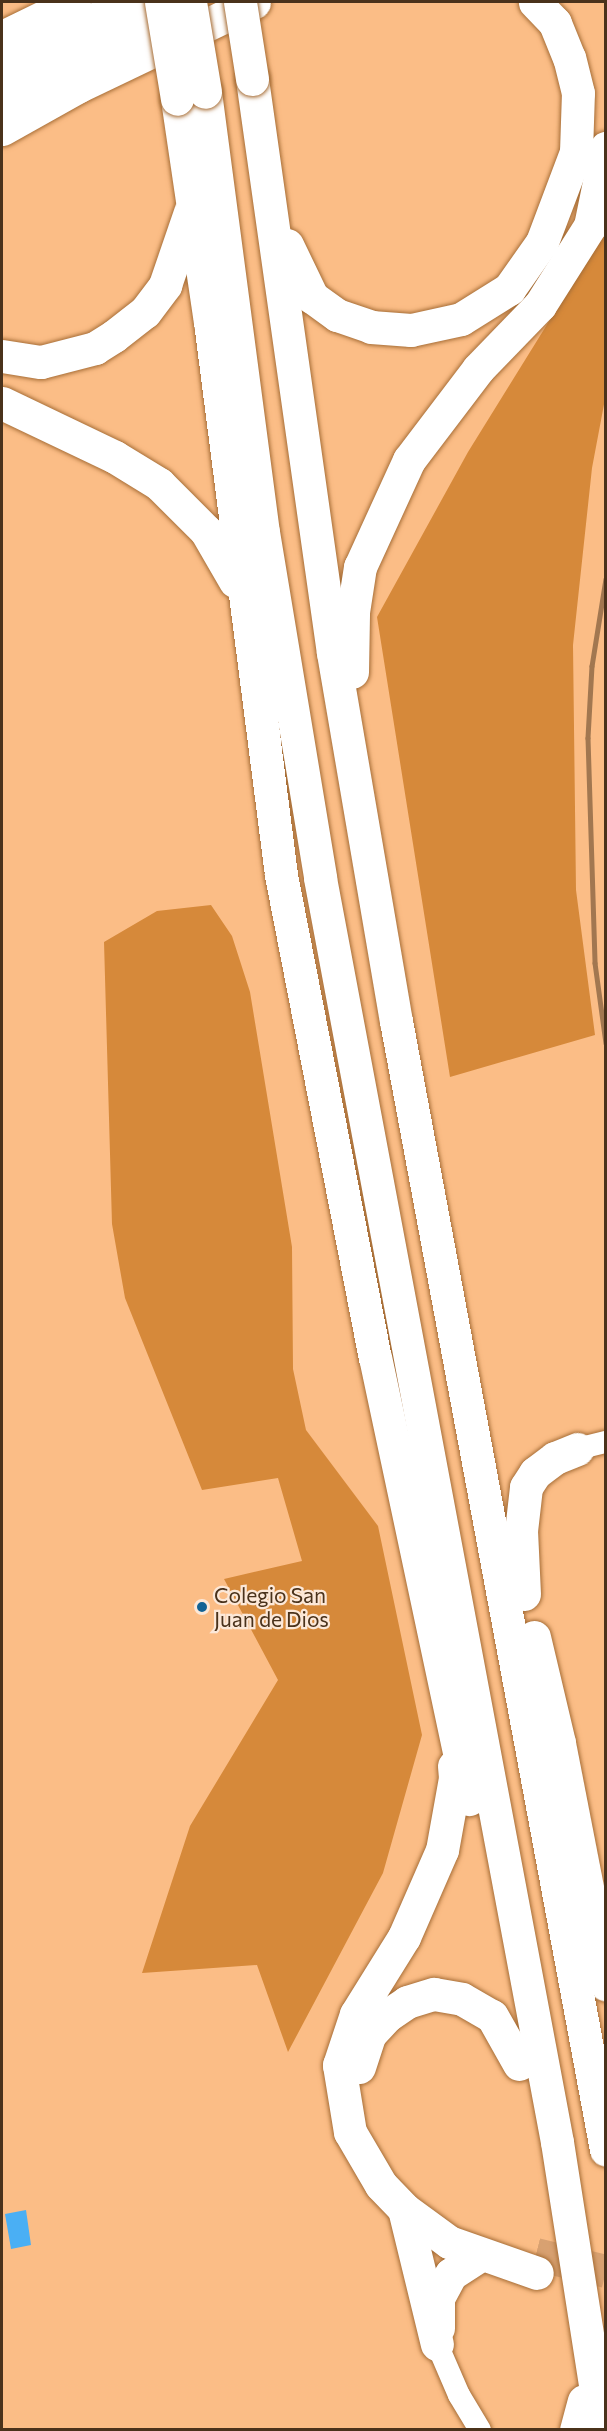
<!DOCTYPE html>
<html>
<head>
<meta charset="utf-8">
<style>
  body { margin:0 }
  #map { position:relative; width:607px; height:2431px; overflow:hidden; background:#fbbd86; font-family:Commissioner,sans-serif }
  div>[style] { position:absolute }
  .green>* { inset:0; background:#d6893a }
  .water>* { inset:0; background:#4aaff4 }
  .highway-tunnel>* { height:33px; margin-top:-16.5px; transform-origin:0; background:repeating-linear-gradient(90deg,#d8a171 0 33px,transparent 0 49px) }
  .roads { filter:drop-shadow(0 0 2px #a76e37) drop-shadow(0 0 2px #a76e37) }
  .street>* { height:22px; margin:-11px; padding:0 11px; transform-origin:11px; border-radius:11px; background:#fff }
  .highway>* { height:33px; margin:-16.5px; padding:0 16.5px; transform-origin:16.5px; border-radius:16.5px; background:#fff }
  .rail>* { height:4.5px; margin:-2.25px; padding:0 2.25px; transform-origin:2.25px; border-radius:2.25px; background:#a27750 }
  .bridges { filter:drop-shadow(0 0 2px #a76e37) drop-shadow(0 0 2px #a76e37) }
  .highway-bridge>* { height:33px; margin:-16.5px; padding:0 16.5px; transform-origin:16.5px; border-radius:16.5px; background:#fff }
  .dots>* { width:16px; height:16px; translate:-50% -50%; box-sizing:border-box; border:3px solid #fce8d8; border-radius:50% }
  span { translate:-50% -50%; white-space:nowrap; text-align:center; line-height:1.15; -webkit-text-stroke:4.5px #fce8d8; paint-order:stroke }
  .poi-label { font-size:21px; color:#4a321b }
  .left { translate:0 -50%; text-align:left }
  .frame { position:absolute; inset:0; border:3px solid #4a321b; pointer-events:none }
</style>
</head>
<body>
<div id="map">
  <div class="green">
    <i style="clip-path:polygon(605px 231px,605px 399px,592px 468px,573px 645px,576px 890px,595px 1035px,450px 1077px,377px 617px,468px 452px)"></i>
    <i style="clip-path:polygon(211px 905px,232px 936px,250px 992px,292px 1247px,293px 1369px,306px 1430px,378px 1526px,422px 1735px,383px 1873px,288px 2052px,257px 1965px,142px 1973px,190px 1826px,278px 1680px,224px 1579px,302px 1561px,278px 1478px,202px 1490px,125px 1298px,112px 1224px,104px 942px,157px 911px)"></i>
  </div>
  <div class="water">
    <i style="clip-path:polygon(26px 2210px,31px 2245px,11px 2249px,5px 2214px)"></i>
  </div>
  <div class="highway-tunnel">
    <i style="left:536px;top:2254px;width:72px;rotate:13.7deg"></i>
  </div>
  <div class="roads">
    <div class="street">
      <i style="left:577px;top:1449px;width:30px;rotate:-14deg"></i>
      <i style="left:437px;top:2344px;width:56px;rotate:66.7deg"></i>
      <i style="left:459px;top:2395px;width:41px;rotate:59deg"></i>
    </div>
    <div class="highway">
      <i style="left:2px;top:37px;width:80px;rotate:-25.9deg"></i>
      <i style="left:2px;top:64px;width:142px;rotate:-25.8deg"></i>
      <i style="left:252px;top:79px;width:580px;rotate:81.97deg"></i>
      <i style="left:333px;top:653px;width:373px;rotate:80.3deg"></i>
      <i style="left:396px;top:1021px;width:1148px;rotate:79.46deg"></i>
      <i style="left:205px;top:92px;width:444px;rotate:82.5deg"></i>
      <i style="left:263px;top:532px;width:351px;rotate:80.6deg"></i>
      <i style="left:320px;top:878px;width:1286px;rotate:79.38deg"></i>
      <i style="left:557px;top:2142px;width:291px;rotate:81.1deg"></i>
      <i style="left:2px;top:99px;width:210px;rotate:-26.9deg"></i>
      <i style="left:177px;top:99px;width:225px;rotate:81.6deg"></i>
      <i style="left:210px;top:322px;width:558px;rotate:82.68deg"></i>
      <i style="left:281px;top:875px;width:491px;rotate:79deg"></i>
      <i style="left:375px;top:1357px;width:452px;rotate:78deg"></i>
      <i style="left:2px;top:129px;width:88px;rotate:-29.2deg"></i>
      <i style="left:79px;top:86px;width:194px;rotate:-25.6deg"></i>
      <i style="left:287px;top:245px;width:58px;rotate:64.3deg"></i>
      <i style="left:312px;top:297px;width:31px;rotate:36deg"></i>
      <i style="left:337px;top:315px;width:36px;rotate:19deg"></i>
      <i style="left:371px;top:327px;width:40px;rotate:4.3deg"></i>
      <i style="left:411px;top:330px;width:51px;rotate:-12.4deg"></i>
      <i style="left:461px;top:319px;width:57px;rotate:-32deg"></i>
      <i style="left:509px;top:289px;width:57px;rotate:-54.9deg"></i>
      <i style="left:542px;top:242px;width:96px;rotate:-69.3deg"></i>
      <i style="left:576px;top:152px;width:59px;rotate:-88.1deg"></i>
      <i style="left:578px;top:93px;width:36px;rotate:-104deg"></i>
      <i style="left:569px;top:58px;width:38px;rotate:-112deg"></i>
      <i style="left:555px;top:23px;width:29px;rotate:-134deg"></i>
      <i style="left:2px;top:356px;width:39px;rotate:9deg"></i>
      <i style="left:41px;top:362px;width:56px;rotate:-14.5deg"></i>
      <i style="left:95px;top:348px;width:22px;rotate:-32deg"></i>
      <i style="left:114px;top:336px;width:39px;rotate:-38deg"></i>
      <i style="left:145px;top:312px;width:34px;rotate:-53deg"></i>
      <i style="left:165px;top:285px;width:77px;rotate:-71.1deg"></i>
      <i style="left:2px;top:403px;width:125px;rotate:25.5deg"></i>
      <i style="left:115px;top:457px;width:52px;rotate:31.5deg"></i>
      <i style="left:159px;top:484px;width:66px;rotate:45deg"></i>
      <i style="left:206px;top:531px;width:58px;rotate:59.9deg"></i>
      <i style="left:352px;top:672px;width:60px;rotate:-89deg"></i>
      <i style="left:353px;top:612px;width:46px;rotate:-81.2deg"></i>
      <i style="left:360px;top:567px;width:118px;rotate:-65.4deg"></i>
      <i style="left:409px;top:460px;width:114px;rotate:-52.8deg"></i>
      <i style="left:478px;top:369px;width:89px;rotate:-45.9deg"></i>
      <i style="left:540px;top:305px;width:93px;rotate:-57.7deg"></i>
      <i style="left:590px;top:226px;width:80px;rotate:-78.4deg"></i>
      <i style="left:524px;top:1594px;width:63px;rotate:-92.7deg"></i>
      <i style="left:521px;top:1531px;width:44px;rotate:-83.5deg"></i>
      <i style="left:526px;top:1487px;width:17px;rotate:-57deg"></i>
      <i style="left:535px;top:1473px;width:25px;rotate:-37deg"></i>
      <i style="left:555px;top:1458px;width:24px;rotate:-22deg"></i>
      <i style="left:534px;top:1637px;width:109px;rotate:76.7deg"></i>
      <i style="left:559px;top:1743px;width:246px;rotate:79deg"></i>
      <i style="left:454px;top:1766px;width:12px;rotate:85deg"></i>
      <i style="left:455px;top:1778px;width:73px;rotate:100.2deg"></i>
      <i style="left:442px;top:1850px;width:95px;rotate:113.6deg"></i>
      <i style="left:404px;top:1937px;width:91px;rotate:121.9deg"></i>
      <i style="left:356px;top:2014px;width:54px;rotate:108.4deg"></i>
      <i style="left:339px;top:2065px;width:68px;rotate:80.7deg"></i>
      <i style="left:350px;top:2132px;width:61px;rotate:59.7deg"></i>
      <i style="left:381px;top:2185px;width:33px;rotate:46deg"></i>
      <i style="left:404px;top:2209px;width:56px;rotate:36.3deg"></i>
      <i style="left:449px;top:2242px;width:93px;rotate:19.4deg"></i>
      <i style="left:359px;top:2067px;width:35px;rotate:-72deg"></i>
      <i style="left:370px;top:2034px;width:26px;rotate:-47deg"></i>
      <i style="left:388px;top:2015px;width:23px;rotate:-34deg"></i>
      <i style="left:407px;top:2002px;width:28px;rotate:-17deg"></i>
      <i style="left:434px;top:1994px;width:28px;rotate:10deg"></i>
      <i style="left:462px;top:1999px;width:34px;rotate:30deg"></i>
      <i style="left:492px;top:2016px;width:55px;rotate:60.6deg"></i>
      <i style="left:404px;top:2209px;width:139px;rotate:76.3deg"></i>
      <i style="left:438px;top:2328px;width:30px;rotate:-90deg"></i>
      <i style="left:438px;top:2298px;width:27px;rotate:-62deg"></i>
      <i style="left:451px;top:2274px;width:35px;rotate:-33deg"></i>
      <i style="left:576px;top:2430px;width:30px;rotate:-75deg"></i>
    </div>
  </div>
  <div class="rail">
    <i style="left:606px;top:579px;width:88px;rotate:99.1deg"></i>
    <i style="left:592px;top:666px;width:72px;rotate:93.2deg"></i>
    <i style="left:588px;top:738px;width:225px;rotate:88.2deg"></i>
    <i style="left:595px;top:963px;width:81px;rotate:82.2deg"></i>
  </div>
  <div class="bridges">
    <div class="highway-bridge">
      <i style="left:161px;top:2px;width:98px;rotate:80.6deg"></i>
      <i style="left:190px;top:2px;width:91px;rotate:80.5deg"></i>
      <i style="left:240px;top:2px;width:78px;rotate:81.1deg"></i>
    </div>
  </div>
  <div class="dots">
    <i style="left:202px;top:1607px;background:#126395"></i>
  </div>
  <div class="poi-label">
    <span class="left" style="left:214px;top:1607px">Colegio San<br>Juan de Dios</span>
  </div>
  <div class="frame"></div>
</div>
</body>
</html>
